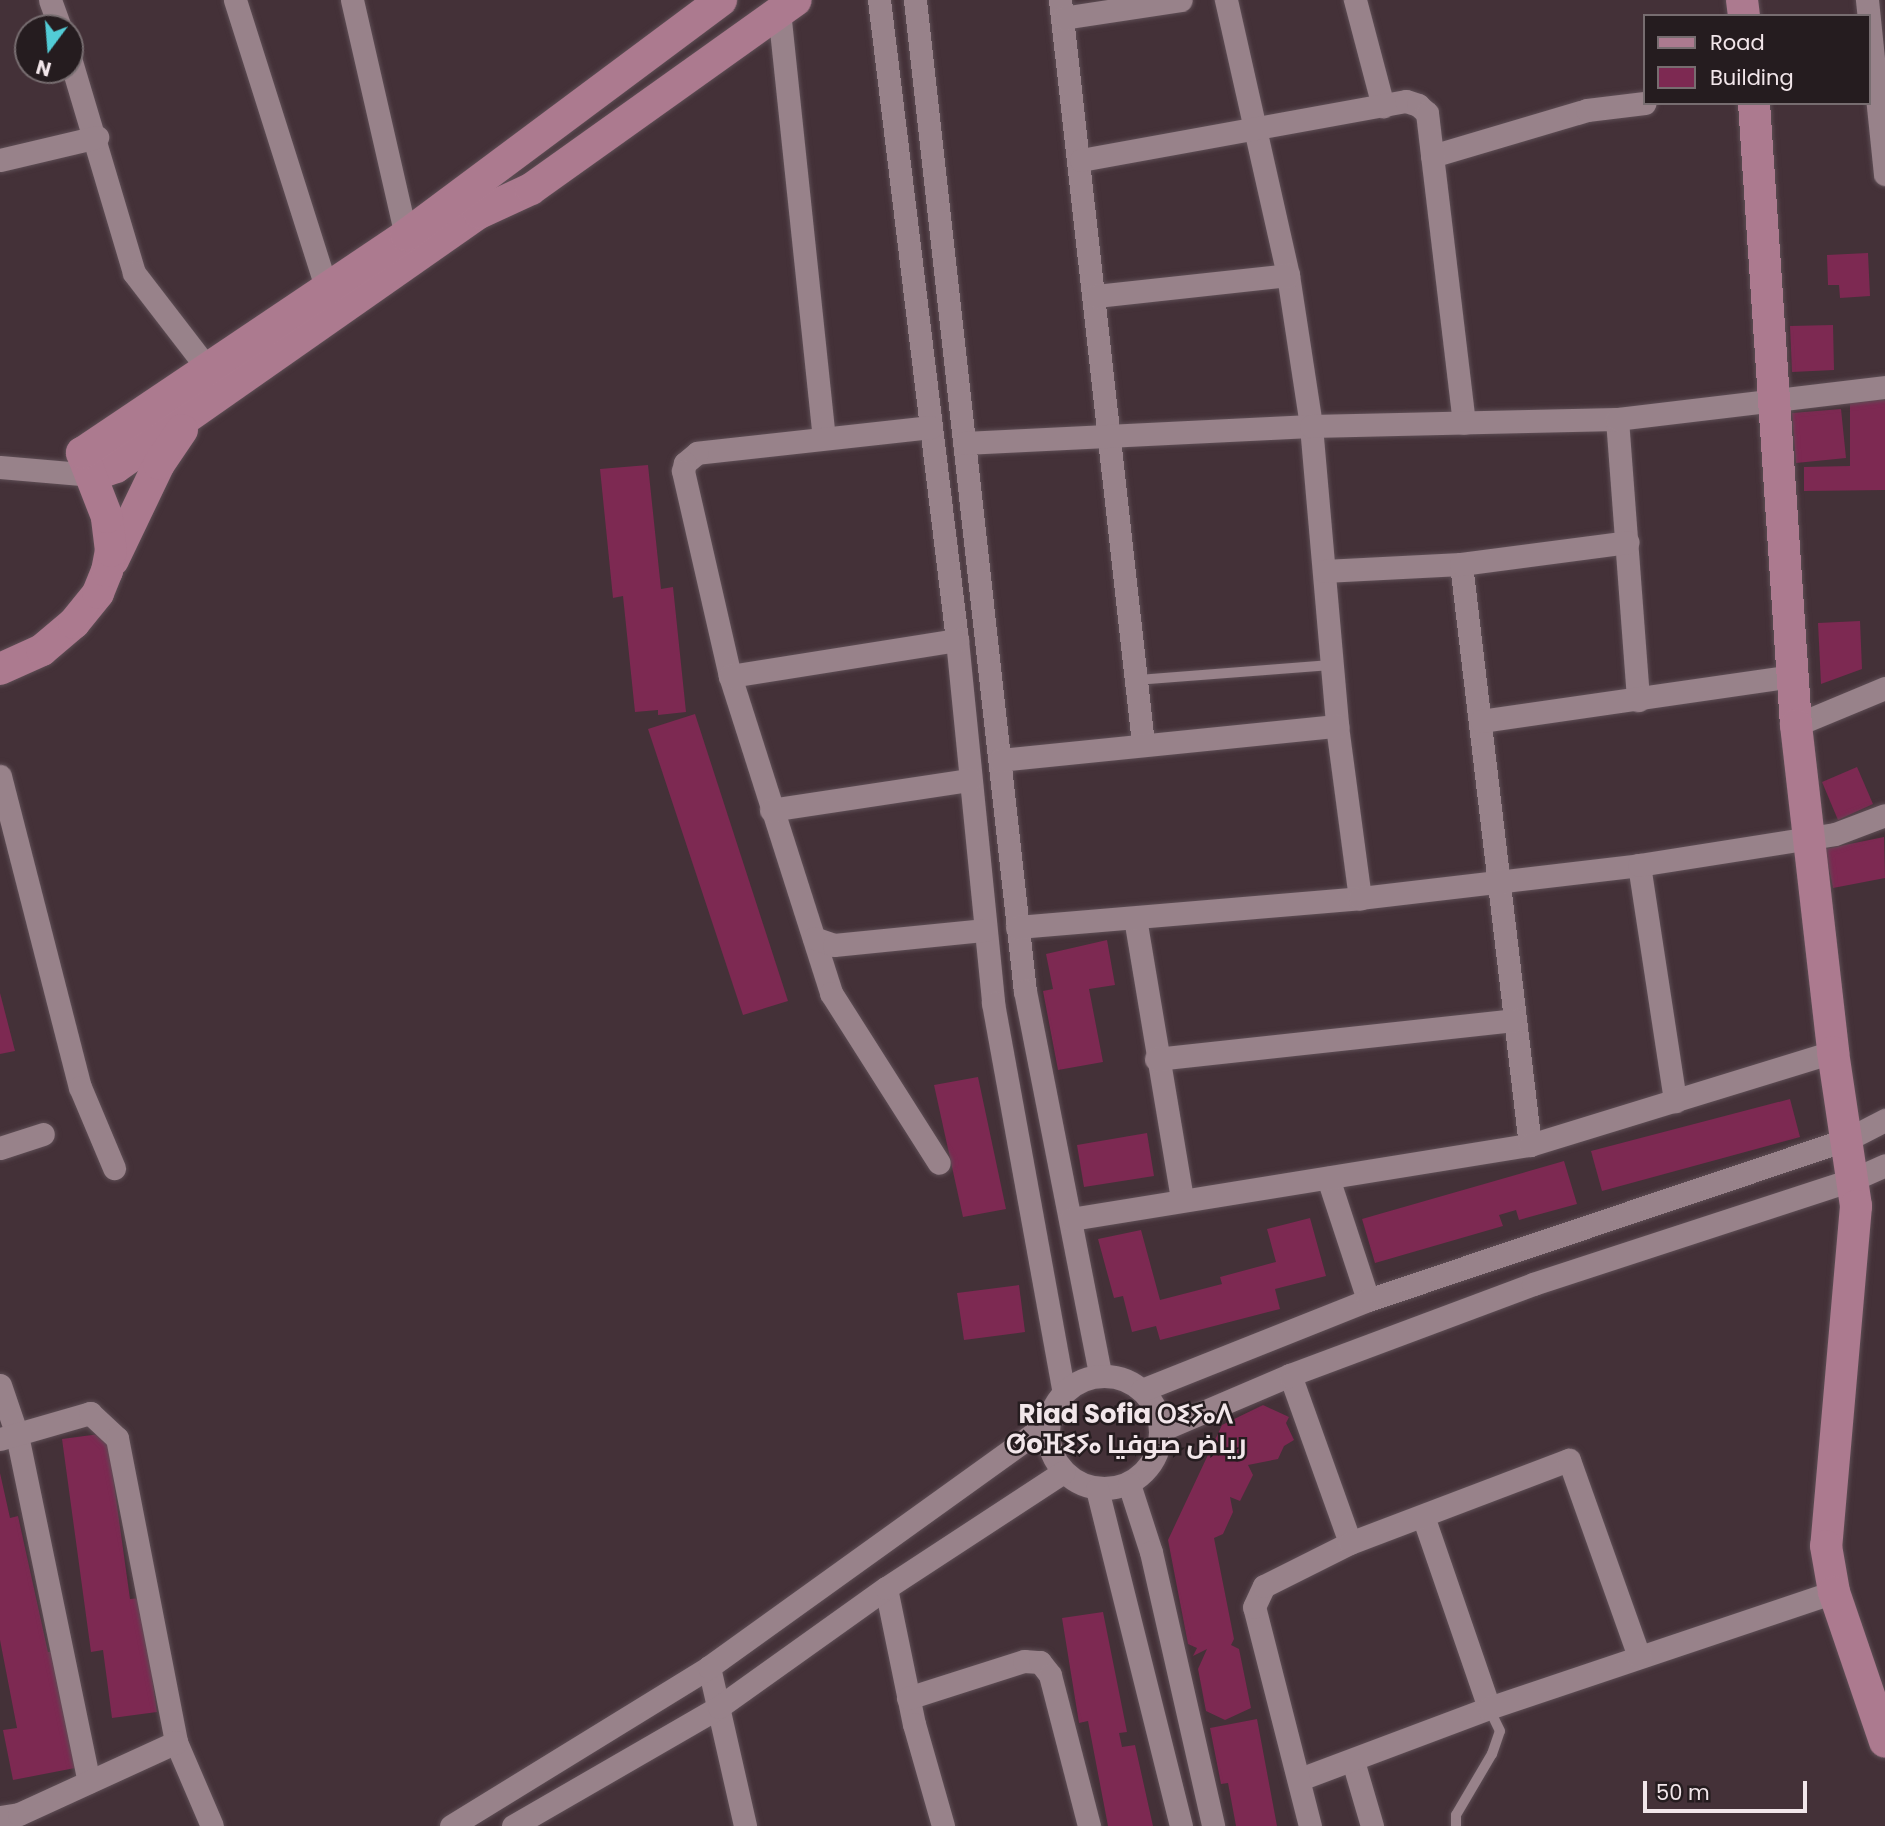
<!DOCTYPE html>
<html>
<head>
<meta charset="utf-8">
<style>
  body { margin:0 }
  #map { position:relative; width:1885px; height:1826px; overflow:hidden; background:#443138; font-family:Poppins,Cairo,"Noto Sans Tifinagh",sans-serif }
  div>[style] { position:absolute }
  .building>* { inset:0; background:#7d2952 }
  .roads { filter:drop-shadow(0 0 2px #5e4e55) drop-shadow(0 0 2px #5e4e55) }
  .lane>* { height:10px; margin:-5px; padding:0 5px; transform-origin:5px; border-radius:5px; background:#98828a }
  .street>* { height:23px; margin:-11.5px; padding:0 11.5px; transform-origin:11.5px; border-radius:11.5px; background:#98828a }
  .street>.ring { margin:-11.5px; padding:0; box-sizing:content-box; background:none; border:23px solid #98828a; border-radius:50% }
  .secondary>* { height:32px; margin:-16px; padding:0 16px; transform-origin:16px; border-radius:16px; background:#ac7a8f }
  span { translate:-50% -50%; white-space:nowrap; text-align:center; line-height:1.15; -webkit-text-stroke:5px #251c1f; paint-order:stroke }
  .neighbourhood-label { font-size:26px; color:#f2e6ea; font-weight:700 }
  .legend { position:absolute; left:1643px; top:14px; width:228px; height:91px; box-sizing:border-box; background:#251c1f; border:2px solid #776d70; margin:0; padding:9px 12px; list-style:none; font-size:21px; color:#f2e6ea }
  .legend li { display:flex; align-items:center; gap:14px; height:35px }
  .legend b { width:35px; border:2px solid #776d70 }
  .north { position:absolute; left:14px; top:14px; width:70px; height:70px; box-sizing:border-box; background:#251c1f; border:2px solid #776d70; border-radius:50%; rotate:196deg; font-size:19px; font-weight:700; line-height:28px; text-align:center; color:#f2e6ea }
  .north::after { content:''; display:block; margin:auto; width:24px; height:32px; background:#52ccd6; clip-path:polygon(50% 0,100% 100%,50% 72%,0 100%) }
  .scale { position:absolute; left:1643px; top:1781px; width:164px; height:32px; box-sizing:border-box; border:4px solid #f2e6ea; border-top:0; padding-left:9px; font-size:21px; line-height:24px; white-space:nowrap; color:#f2e6ea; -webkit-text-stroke:5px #251c1f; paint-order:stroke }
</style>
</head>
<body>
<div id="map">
  <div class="building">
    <i style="clip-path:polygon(1868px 253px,1870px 296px,1840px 298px,1839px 285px,1828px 285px,1827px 255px)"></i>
    <i style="clip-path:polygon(1833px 325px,1834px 370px,1792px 372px,1790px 326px)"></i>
    <i style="clip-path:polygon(1850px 400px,1885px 400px,1885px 490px,1804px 491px,1804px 467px,1850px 466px)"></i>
    <i style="clip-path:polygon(1841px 409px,1846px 458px,1796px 463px,1792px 413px)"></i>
    <i style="clip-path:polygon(648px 465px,661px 589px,673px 587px,686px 712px,658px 715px,658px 710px,635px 712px,623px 596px,613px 598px,600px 469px)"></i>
    <i style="clip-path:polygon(1860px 621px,1862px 669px,1821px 684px,1818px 623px)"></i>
    <i style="clip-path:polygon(695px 714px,788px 1001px,743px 1015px,648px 729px)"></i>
    <i style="clip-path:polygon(1857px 767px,1873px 804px,1838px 820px,1822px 782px)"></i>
    <i style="clip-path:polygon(1884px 837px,1885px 878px,1833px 888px,1825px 849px)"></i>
    <i style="clip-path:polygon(1107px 940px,1115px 985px,1089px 989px,1103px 1062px,1058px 1070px,1043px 991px,1053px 989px,1046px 954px)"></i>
    <i style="clip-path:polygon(0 993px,15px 1051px,0 1054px)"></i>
    <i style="clip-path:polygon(978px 1077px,1006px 1209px,963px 1217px,934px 1085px)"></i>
    <i style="clip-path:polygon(1790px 1099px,1800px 1137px,1602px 1191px,1591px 1151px)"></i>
    <i style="clip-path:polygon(1147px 1133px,1154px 1176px,1084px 1187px,1077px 1145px)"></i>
    <i style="clip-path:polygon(1564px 1161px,1577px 1204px,1519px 1220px,1516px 1210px,1499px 1215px,1503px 1226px,1375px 1263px,1362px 1219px)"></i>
    <i style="clip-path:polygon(1310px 1218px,1326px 1276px,1275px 1289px,1280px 1309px,1160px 1340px,1156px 1326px,1132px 1332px,1123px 1296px,1114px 1298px,1098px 1239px,1141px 1230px,1160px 1300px,1222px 1284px,1220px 1277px,1276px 1262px,1267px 1229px)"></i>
    <i style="clip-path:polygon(1019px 1285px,1025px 1332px,964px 1340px,957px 1293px)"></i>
    <i style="clip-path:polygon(1263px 1405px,1289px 1417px,1286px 1423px,1294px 1440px,1284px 1446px,1278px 1459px,1248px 1465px,1253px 1475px,1240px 1501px,1230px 1497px,1233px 1512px,1223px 1534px,1214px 1538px,1234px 1639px,1231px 1645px,1239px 1649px,1251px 1708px,1225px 1720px,1206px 1711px,1198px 1669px,1207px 1649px,1193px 1656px,1197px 1648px,1188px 1644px,1168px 1540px,1222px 1425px)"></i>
    <i style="clip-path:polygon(107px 1433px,130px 1599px,141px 1598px,157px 1712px,112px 1718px,103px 1650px,91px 1652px,62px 1439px)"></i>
    <i style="clip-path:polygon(0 1473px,10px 1518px,18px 1516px,48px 1652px,52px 1652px,75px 1768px,13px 1780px,3px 1730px,17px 1728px,0 1640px)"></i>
    <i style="clip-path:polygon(1103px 1612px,1127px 1732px,1119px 1733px,1122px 1747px,1135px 1745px,1153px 1826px,1108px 1826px,1088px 1721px,1079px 1723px,1062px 1618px)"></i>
    <i style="clip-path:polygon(1257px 1719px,1277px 1826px,1236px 1826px,1228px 1783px,1221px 1784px,1210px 1728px)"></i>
  </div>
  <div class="roads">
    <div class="lane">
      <i style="left:1137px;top:680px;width:196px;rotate:-4.4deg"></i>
      <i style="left:1456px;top:1826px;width:11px;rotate:-90deg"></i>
      <i style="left:1456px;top:1815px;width:71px;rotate:-59.5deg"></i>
      <i style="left:1492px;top:1754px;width:24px;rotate:-71deg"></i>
      <i style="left:1500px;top:1731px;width:25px;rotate:-116deg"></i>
    </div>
    <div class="street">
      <i style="left:50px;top:0;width:30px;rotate:70deg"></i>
      <i style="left:235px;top:0;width:301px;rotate:72.4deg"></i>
      <i style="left:352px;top:0;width:255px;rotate:77.1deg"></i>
      <i style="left:879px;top:0;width:645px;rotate:83.05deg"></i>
      <i style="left:957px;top:640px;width:365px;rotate:84.3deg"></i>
      <i style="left:993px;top:1003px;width:395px;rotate:79.7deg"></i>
      <i style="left:915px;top:0;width:997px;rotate:83.67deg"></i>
      <i style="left:1025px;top:991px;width:391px;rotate:78.9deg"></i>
      <i style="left:1060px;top:0;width:748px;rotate:83.63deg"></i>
      <i style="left:1226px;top:0;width:282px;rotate:77.3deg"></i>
      <i style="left:1288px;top:275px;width:153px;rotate:81.3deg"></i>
      <i style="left:1311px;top:426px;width:301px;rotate:85deg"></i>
      <i style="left:1337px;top:726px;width:174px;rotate:82.4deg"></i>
      <i style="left:1355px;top:0;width:110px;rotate:75.2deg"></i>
      <i style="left:1867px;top:0;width:175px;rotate:84.1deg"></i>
      <i style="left:779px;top:11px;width:427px;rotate:84deg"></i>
      <i style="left:1063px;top:18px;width:119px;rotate:-8.7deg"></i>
      <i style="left:70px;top:58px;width:224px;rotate:73.4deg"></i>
      <i style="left:134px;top:273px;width:121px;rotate:52.4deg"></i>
      <i style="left:1432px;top:156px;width:162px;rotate:-16.5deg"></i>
      <i style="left:1587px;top:110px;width:58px;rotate:-6.9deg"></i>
      <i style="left:0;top:160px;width:100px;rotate:-13.3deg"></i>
      <i style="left:1081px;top:160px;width:330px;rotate:-10.3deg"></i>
      <i style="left:1406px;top:101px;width:13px;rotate:18deg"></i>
      <i style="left:1418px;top:105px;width:12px;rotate:42deg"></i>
      <i style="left:1427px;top:113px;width:312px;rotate:83.2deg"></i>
      <i style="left:1096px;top:296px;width:193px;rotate:-6.2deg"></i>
      <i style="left:1617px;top:419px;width:282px;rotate:85.7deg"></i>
      <i style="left:931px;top:427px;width:235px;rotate:173.7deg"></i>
      <i style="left:697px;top:453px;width:16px;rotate:140deg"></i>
      <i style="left:685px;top:463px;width:8px;rotate:104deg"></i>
      <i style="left:683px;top:471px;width:210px;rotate:77.1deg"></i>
      <i style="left:730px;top:676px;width:333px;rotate:72.3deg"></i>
      <i style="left:831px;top:993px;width:201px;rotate:57.6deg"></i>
      <i style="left:964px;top:443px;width:347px;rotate:-2.8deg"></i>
      <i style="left:1311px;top:426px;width:306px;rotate:-1.3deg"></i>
      <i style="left:1617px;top:419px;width:270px;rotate:-6.8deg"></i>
      <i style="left:0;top:467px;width:93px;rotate:4.9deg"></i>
      <i style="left:1461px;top:564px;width:585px;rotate:83.23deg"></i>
      <i style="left:1324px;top:571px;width:137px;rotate:-2.9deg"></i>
      <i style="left:1461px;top:564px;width:168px;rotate:-7.5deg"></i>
      <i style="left:730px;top:676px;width:230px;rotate:-9deg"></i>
      <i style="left:1481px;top:721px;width:314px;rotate:-8.2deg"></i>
      <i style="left:1796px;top:725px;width:96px;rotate:-22.6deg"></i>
      <i style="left:1000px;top:760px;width:339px;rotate:-5.8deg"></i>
      <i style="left:0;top:776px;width:321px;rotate:75.6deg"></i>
      <i style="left:80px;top:1087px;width:88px;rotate:67.2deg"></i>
      <i style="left:771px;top:810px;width:201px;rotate:-8.6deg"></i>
      <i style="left:1639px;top:865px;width:239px;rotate:81.3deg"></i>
      <i style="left:1135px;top:918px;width:284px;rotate:80.5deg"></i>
      <i style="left:1017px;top:927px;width:344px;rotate:-4.8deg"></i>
      <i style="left:1360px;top:898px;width:281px;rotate:-6.7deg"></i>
      <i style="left:1639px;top:865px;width:198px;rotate:-9deg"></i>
      <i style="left:1835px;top:834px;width:53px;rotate:-20.8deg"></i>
      <i style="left:814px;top:938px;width:21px;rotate:19deg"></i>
      <i style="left:834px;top:945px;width:152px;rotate:-5.7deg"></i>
      <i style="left:1156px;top:1059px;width:360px;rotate:-6.2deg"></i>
      <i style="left:0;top:1148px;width:45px;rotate:-18deg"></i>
      <i style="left:1328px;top:1178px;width:128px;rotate:71.8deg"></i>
      <i style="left:1071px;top:1219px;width:465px;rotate:-9.2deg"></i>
      <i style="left:1530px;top:1145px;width:317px;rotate:-17.1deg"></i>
      <i style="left:1290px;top:1375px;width:178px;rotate:70.3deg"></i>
      <i class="ring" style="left:1048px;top:1376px;width:89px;height:89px"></i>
      <i style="left:0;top:1385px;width:53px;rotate:71.2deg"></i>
      <i style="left:17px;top:1435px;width:354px;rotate:78.3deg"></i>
      <i style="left:1142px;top:1390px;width:243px;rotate:-21.7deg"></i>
      <i style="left:1368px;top:1300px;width:506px;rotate:-18.54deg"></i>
      <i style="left:1848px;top:1139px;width:42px;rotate:-27.2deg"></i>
      <i style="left:1161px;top:1430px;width:140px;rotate:-23.1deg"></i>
      <i style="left:1290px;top:1375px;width:259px;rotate:-20.5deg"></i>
      <i style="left:1533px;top:1284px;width:338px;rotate:-18.1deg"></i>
      <i style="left:1854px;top:1179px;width:34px;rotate:-24deg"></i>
      <i style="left:0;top:1439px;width:94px;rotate:-16.1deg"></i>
      <i style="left:90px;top:1413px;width:37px;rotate:43deg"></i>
      <i style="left:117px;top:1438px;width:310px;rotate:79deg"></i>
      <i style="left:176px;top:1742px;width:91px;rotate:66.8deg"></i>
      <i style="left:1129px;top:1484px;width:71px;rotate:72.1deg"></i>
      <i style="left:1151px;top:1552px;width:281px;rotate:77.2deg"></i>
      <i style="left:1097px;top:1489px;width:347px;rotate:76deg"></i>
      <i style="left:1423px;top:1516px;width:203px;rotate:71deg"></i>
      <i style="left:886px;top:1588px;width:139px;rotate:78.4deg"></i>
      <i style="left:914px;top:1724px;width:106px;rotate:74.1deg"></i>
      <i style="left:709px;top:1667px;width:163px;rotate:77.2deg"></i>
      <i style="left:908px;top:1698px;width:122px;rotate:-17.7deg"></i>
      <i style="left:1024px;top:1661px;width:16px;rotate:4deg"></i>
      <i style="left:1040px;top:1662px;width:16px;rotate:52deg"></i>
      <i style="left:1050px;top:1675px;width:156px;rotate:75.5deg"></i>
      <i style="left:1353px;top:1761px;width:68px;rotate:73.7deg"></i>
      <i style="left:1300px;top:1779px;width:202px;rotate:-20.6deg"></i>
      <i style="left:1489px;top:1708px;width:364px;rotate:-18.6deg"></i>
      <i style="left:0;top:1817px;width:19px;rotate:-9deg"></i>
      <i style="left:19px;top:1814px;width:173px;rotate:-24.6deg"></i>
      <i style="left:451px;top:1826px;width:303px;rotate:-31.6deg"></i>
      <i style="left:709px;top:1667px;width:418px;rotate:-35.7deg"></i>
      <i style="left:513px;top:1826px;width:238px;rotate:-30deg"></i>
      <i style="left:719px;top:1707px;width:205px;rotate:-35.5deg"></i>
      <i style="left:886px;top:1588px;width:212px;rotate:-33.2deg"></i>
      <i style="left:1310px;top:1826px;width:226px;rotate:-104.3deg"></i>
      <i style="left:1254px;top:1607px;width:23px;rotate:-65deg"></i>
      <i style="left:1264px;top:1586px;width:96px;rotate:-26.6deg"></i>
      <i style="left:1350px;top:1543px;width:234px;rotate:-20.8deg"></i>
      <i style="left:1569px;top:1460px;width:209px;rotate:70.4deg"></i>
    </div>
    <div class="secondary">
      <i style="left:1742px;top:0;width:16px;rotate:83deg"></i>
      <i style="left:1754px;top:103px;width:623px;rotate:86.14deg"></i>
      <i style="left:1796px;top:725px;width:329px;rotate:83.5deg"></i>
      <i style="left:1833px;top:1052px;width:156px;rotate:81.5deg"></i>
      <i style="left:1856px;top:1206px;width:341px;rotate:95deg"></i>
      <i style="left:1826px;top:1546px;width:47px;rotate:80.1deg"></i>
      <i style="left:1834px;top:1592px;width:158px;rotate:71.2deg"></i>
      <i style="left:93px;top:475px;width:24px;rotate:-19deg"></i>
      <i style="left:116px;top:467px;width:443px;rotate:-35deg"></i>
      <i style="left:479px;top:213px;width:57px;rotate:-24.8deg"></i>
      <i style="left:531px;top:189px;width:325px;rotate:-35.5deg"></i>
      <i style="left:113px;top:560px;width:106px;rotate:-64.4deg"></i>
      <i style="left:159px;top:464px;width:41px;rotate:-55.9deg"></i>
      <i style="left:0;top:669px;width:46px;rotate:-24.3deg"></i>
      <i style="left:42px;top:650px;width:42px;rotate:-40.2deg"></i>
      <i style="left:74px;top:623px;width:38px;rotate:-51deg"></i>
      <i style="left:98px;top:593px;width:24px;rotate:-68deg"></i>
      <i style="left:107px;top:571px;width:20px;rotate:-79deg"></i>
      <i style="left:111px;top:551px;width:34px;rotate:-97deg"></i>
      <i style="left:107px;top:517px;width:69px;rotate:-111.3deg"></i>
      <i style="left:82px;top:453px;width:391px;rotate:-33.9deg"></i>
      <i style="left:406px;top:235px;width:393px;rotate:-36.7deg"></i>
    </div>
  </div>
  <div class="neighbourhood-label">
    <span style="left:1126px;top:1430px">Riad Sofia ⵔⵉⵢⴰⴷ<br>ⵚoⴼⵉⵢⴰ رياض صوفيا</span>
  </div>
  <ul class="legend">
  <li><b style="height:9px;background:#ac7a8f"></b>Road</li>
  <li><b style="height:19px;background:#7d2952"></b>Building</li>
  </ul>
  <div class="north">N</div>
  <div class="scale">50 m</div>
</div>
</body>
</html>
